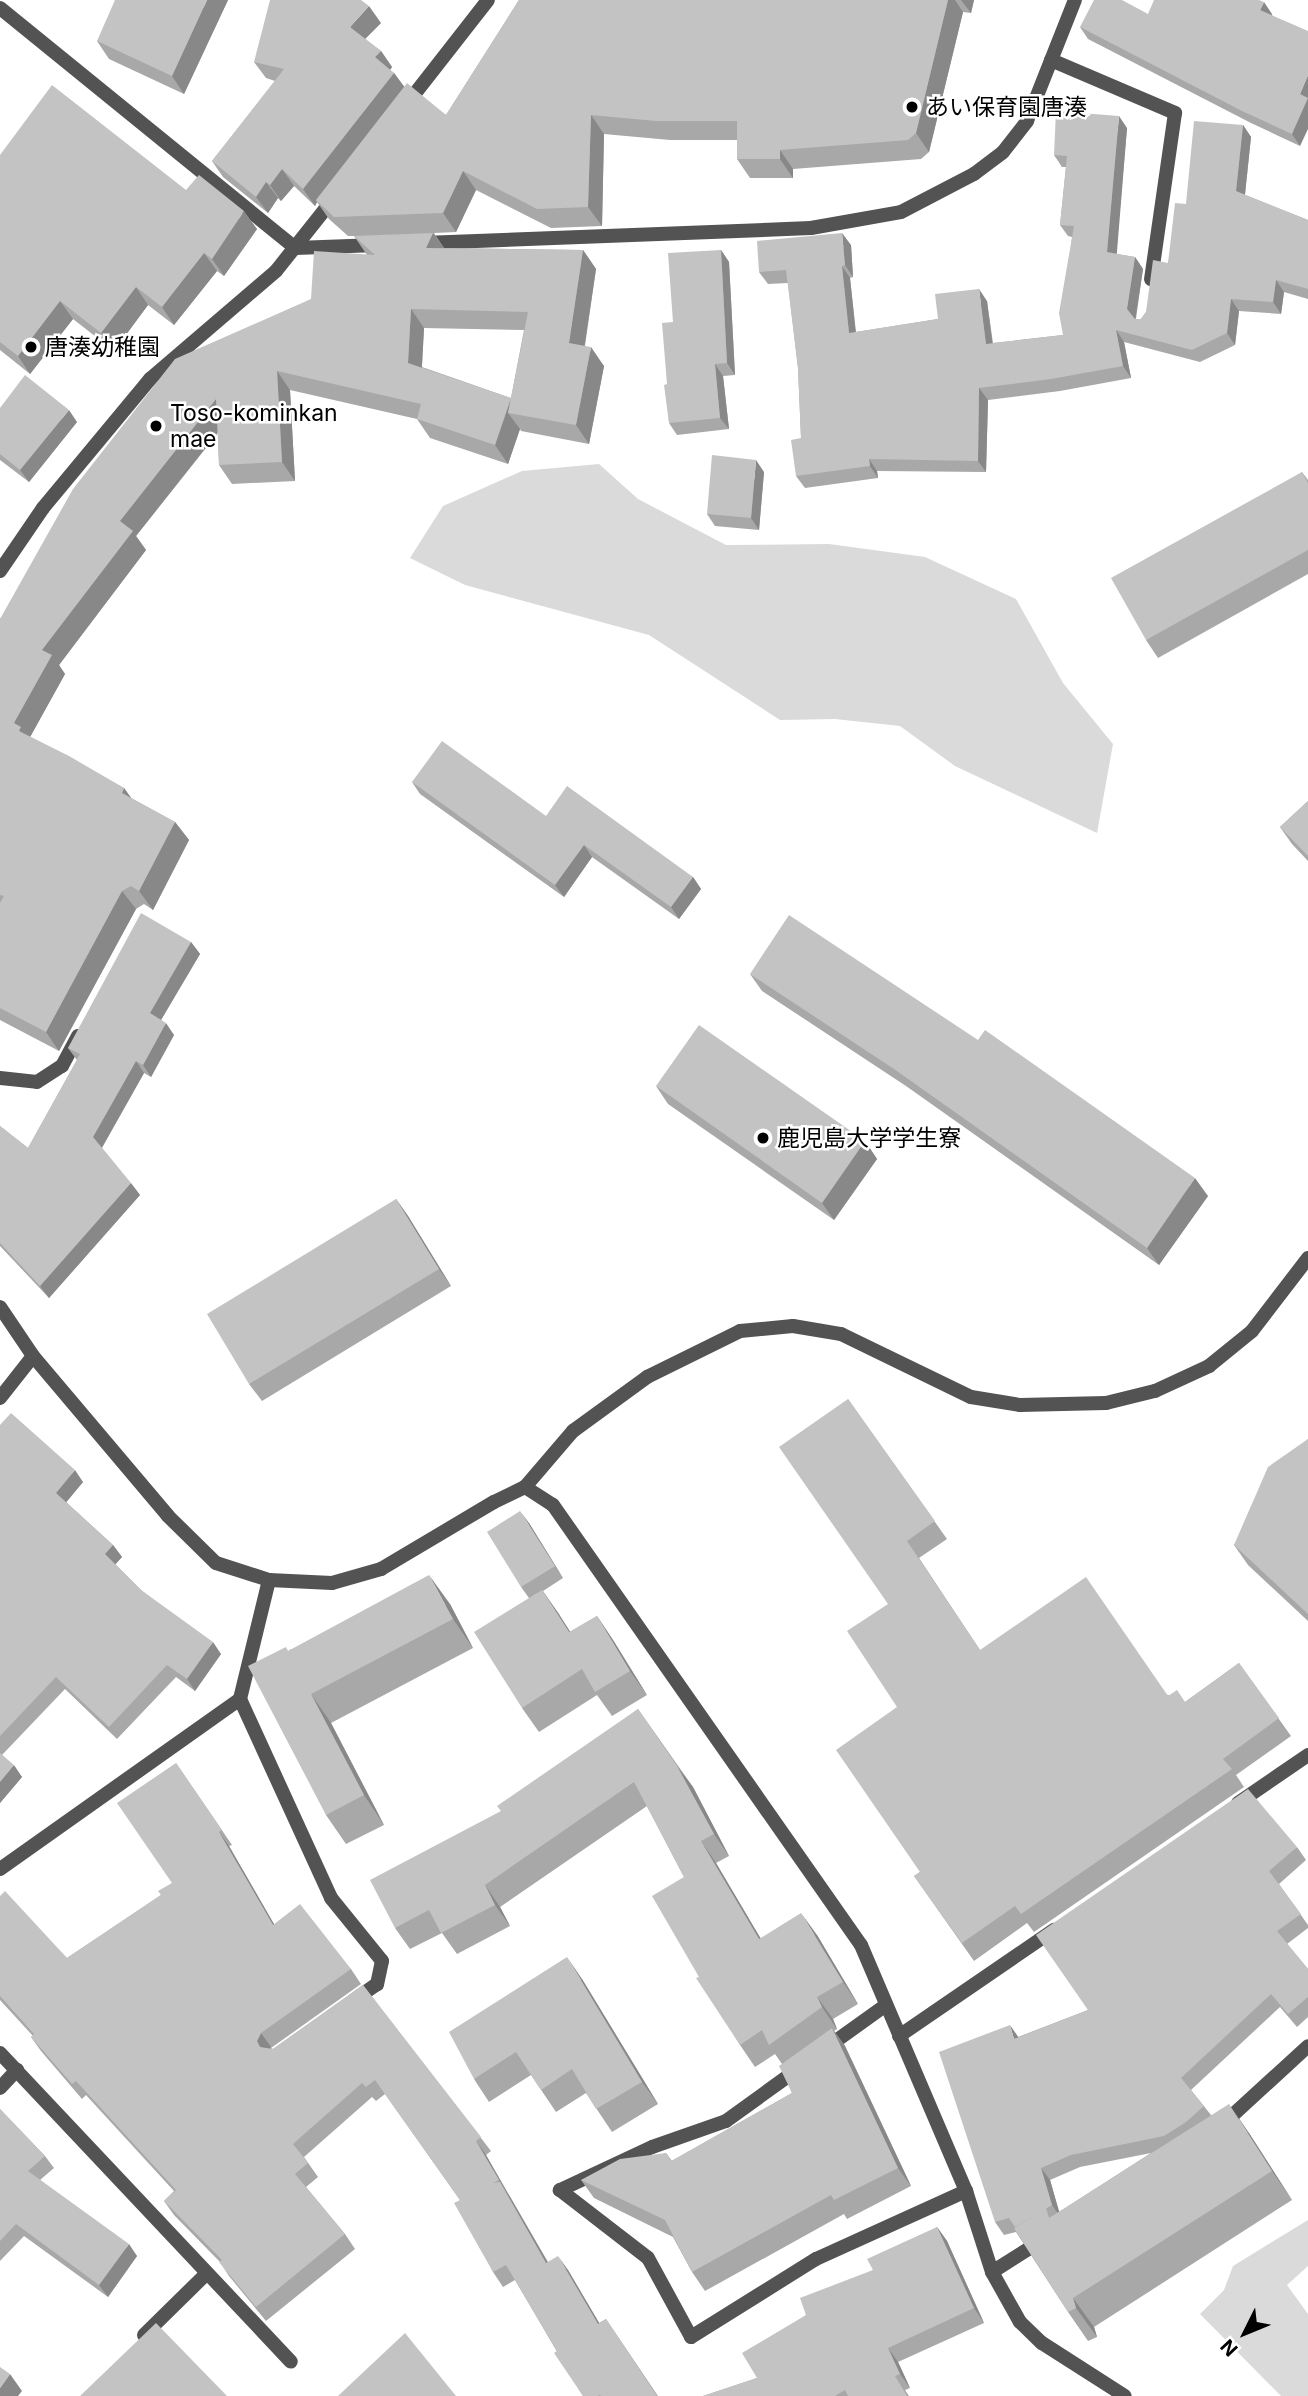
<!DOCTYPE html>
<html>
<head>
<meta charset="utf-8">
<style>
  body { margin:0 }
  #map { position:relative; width:1308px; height:2396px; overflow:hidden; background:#fff; font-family:Inter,"Noto Sans JP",sans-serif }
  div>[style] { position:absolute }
  .green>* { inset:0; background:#dadada }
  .street>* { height:14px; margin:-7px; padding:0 7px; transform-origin:7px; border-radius:7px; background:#535353 }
  .wall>* { inset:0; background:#a8a8a8 }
  .shaded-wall>* { inset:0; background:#888 }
  .building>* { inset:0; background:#c3c3c3 }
  .dots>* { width:19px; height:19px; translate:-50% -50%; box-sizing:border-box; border:4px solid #fff; border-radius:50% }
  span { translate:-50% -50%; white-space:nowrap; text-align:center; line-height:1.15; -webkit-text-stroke:5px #fff; paint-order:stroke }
  .poi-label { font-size:23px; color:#000 }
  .left { translate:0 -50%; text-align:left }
  .north { position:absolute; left:1210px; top:2298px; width:70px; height:70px; -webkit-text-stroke:5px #fff; paint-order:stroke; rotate:227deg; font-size:19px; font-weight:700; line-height:28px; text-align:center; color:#000 }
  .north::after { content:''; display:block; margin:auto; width:24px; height:32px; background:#000; clip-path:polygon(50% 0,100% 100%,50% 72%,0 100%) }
</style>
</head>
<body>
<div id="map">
  <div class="green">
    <i style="clip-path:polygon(599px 464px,638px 499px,726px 545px,829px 544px,925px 557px,1016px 599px,1063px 683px,1113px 744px,1097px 833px,955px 766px,900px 726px,835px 719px,780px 720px,649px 635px,465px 585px,410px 558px,443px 506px,522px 471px)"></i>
    <i style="clip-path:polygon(1308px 2220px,1308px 2266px,1287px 2285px,1308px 2314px,1308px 2396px,1281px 2396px,1200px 2314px,1224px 2290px,1233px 2266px)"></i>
  </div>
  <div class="street">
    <i style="left:0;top:8px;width:380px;rotate:39.1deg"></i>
    <i style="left:295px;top:248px;width:83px;rotate:-2.1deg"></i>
    <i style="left:1051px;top:60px;width:135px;rotate:23.1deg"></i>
    <i style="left:1175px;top:113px;width:168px;rotate:98.2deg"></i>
    <i style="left:406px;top:105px;width:133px;rotate:-52deg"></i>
    <i style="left:423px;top:243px;width:388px;rotate:-2.2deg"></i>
    <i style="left:811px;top:228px;width:91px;rotate:-10.1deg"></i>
    <i style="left:901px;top:212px;width:82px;rotate:-27.5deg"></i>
    <i style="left:974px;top:174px;width:36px;rotate:-37deg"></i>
    <i style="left:1003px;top:152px;width:39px;rotate:-52deg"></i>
    <i style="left:1027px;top:121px;width:130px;rotate:-68.4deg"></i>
    <i style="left:0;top:571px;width:76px;rotate:-55.7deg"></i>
    <i style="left:43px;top:508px;width:168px;rotate:-50.3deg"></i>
    <i style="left:150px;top:379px;width:166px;rotate:-40.6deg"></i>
    <i style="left:276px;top:271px;width:93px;rotate:-51.5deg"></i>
    <i style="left:0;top:1078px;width:37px;rotate:6deg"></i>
    <i style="left:37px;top:1082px;width:30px;rotate:-33deg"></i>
    <i style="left:62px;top:1066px;width:34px;rotate:-62deg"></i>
    <i style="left:0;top:1307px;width:59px;rotate:56deg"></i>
    <i style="left:33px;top:1356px;width:209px;rotate:49.8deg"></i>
    <i style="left:168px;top:1516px;width:67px;rotate:44.4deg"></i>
    <i style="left:216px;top:1563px;width:56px;rotate:17.8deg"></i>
    <i style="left:269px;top:1580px;width:63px;rotate:2.7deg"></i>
    <i style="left:332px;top:1583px;width:51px;rotate:-15.9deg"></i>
    <i style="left:381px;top:1569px;width:131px;rotate:-30.7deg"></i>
    <i style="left:494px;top:1502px;width:34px;rotate:-26deg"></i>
    <i style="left:525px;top:1487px;width:33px;rotate:33deg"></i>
    <i style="left:553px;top:1505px;width:537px;rotate:55.01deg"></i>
    <i style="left:861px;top:1945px;width:267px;rotate:66.9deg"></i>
    <i style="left:966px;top:2191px;width:85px;rotate:72.2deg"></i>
    <i style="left:992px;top:2272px;width:57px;rotate:60.8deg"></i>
    <i style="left:1020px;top:2322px;width:30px;rotate:44deg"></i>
    <i style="left:1042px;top:2343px;width:98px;rotate:32.6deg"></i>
    <i style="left:0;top:1398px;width:53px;rotate:-51.8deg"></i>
    <i style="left:525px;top:1487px;width:74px;rotate:-49.4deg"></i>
    <i style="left:573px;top:1431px;width:92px;rotate:-36.1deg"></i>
    <i style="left:647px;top:1377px;width:104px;rotate:-26.3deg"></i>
    <i style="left:740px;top:1331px;width:53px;rotate:-5.4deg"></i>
    <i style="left:793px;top:1326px;width:49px;rotate:9.5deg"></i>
    <i style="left:841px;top:1334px;width:144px;rotate:25.9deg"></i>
    <i style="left:971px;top:1397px;width:50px;rotate:9.3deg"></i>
    <i style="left:1020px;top:1405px;width:86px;rotate:-1.3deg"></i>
    <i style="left:1106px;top:1403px;width:50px;rotate:-13.8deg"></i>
    <i style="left:1155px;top:1391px;width:60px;rotate:-24.8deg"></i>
    <i style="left:1209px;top:1366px;width:55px;rotate:-39.1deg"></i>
    <i style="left:1252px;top:1331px;width:92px;rotate:-52.5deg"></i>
    <i style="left:269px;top:1580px;width:122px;rotate:103.7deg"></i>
    <i style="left:240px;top:1699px;width:219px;rotate:65.4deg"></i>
    <i style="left:331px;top:1898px;width:81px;rotate:51deg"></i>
    <i style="left:382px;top:1961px;width:24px;rotate:102deg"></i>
    <i style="left:377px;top:1984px;width:29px;rotate:145deg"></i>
    <i style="left:1238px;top:1803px;width:85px;rotate:-34.4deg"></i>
    <i style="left:0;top:1869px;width:294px;rotate:-35.3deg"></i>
    <i style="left:899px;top:2036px;width:188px;rotate:-34.4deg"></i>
    <i style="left:826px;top:2048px;width:74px;rotate:-35.6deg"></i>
    <i style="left:0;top:2053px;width:424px;rotate:46.7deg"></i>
    <i style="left:798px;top:2069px;width:89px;rotate:144.2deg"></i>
    <i style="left:726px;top:2121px;width:78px;rotate:160.6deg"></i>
    <i style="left:652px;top:2147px;width:102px;rotate:154.9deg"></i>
    <i style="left:560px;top:2190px;width:111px;rotate:37.7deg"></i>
    <i style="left:648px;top:2258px;width:90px;rotate:61.4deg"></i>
    <i style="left:691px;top:2337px;width:147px;rotate:-32deg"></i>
    <i style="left:816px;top:2259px;width:165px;rotate:-24.4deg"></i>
    <i style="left:0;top:2088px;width:25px;rotate:-47deg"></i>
    <i style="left:1223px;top:2124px;width:115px;rotate:-42.5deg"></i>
    <i style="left:992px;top:2272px;width:62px;rotate:-32.4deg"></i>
    <i style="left:144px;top:2335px;width:86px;rotate:-44.5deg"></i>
  </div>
  <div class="wall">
    <i style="clip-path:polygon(228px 0,184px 94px,109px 59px,97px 41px)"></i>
    <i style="clip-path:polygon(evenodd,519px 0,974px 0,971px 13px,963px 12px,929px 152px,921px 159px,793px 169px,793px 178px,750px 178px,737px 159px,737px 140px,670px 140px,604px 134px,602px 226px,551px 228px,476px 190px,456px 232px,434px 233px,444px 248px,583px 250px,596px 269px,585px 346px,604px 366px,589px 444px,521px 431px,520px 429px,508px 464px,430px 438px,417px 419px,290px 390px,295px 481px,232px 484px,219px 465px,218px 433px,136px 536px,146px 550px,59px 665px,65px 674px,30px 737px,124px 788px,131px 798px,175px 822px,189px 840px,153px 910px,144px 904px,136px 909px,59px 1051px,0 1020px,0 619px,311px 299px,367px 255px,354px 236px,348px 236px,329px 219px,317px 202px,315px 206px,294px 186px,281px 201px,278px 198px,268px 213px,223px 177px,212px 161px,275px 81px,266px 78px,254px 62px,381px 23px,365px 39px,381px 51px,392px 67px,390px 70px,394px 73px,404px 87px,446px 115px,519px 0,424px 328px,524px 330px,511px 398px,422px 367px,424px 328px)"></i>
    <i style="clip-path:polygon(1148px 14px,1272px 14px,1300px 146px,1251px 123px,1088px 39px,1080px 27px)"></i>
    <i style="clip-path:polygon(1243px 125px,1251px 137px,1245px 195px,1308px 220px,1308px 299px,1284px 292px,1281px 314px,1239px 311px,1235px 345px,1200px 362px,1124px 342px,1131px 378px,1060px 391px,988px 400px,986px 472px,877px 471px,878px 478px,805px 488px,796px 476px,801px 438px,798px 368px,788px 283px,768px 284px,759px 272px,851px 245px,853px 277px,850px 278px,856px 332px,938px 319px,987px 301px,993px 343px,1063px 335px,1072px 237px,1068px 236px,1060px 225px,1066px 167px,1062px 167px,1054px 155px,1127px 128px,1116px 254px,1135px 257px,1143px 269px,1136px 319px,1141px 319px,1146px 312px,1168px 263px,1186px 204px)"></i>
    <i style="clip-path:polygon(0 155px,186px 190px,257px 229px,224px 276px,217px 271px,174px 325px,148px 305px,114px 351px,73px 319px,30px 374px,0 350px)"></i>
    <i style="clip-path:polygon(721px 250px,729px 262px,735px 375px,723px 376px,729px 429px,677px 435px,669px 423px,667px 384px,673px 322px)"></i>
    <i style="clip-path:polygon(0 408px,77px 422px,29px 482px,0 460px)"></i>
    <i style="clip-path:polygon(764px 472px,759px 530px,715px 526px,707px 514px)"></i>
    <i style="clip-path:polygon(1302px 472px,1308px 480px,1308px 574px,1158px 658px,1146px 640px)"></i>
    <i style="clip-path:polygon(412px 782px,546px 816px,693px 877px,701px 889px,679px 919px,592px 857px,564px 897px,420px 794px)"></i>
    <i style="clip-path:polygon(1308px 801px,1308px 861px,1292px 844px,1280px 827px)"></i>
    <i style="clip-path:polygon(191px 942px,200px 954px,161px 1020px,174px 1035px,151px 1077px,144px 1073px,102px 1148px,140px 1195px,49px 1298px,0 1246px,0 1126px,28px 1148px,77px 1060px,68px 1048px)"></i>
    <i style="clip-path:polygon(750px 974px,1208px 1196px,1159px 1265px,906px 1086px,762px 991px)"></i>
    <i style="clip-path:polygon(656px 1086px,865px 1141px,877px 1159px,834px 1220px,668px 1104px)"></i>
    <i style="clip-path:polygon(396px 1199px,408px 1216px,451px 1286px,262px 1401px,249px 1384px)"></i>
    <i style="clip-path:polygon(848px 1399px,947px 1539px,919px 1558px,980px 1650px,1168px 1695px,1185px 1702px,1239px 1663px,1291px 1736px,1236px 1775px,1244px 1787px,1034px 1932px,1027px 1923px,974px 1961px,914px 1876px,920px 1872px,897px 1707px,888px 1604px)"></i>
    <i style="clip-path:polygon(0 1425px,83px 1482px,66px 1502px,113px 1545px,122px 1557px,115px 1564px,141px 1590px,221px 1654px,195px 1691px,176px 1677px,117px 1739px,65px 1689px,2px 1755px,22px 1777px,0 1803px)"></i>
    <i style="clip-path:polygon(1308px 1439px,1308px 1621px,1248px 1565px,1234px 1545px)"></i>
    <i style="clip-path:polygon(529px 1523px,563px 1578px,543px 1591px,570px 1632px,597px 1616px,613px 1640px,647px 1695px,612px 1716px,597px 1695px,539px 1732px,522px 1708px,529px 1598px,521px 1587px)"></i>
    <i style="clip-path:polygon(450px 1604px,473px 1648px,331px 1723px,384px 1825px,346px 1844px,326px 1815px,289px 1650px)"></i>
    <i style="clip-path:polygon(638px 1709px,693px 1787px,729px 1856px,716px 1863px,760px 1938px,817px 1935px,858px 2004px,833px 2019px,837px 2029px,834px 2031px,845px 2046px,911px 2186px,847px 2219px,844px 2214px,705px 2291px,692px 2272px,673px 2237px,594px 2198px,581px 2180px,666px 2153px,672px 2161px,792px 2093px,782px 2064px,775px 2054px,755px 2067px,740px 2045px,699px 1977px,684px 1877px,647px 1806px,500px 1907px,510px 1926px,457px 1954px,442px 1933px,410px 1949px,395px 1928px,501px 1811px)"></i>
    <i style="clip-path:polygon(176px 1763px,232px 1845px,229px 1846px,274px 1924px,351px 1969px,361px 1984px,271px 2048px,273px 2049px,363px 1985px,491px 2151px,486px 2155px,548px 2262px,568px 2270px,599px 2323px,606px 2319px,658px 2396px,583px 2396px,515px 2280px,503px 2287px,493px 2272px,460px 2200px,385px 2094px,376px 2101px,372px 2097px,304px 2157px,318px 2177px,306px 2187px,345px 2234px,355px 2249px,266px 2321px,229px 2276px,220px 2262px,174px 2215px,164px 2201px,174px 2191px,86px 2095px,82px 2099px,41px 2051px,31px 2037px,33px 2036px,0 2000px,0 1896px,67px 1958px,161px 1895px,172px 1883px)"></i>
    <i style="clip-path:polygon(evenodd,1297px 1847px,1306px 1860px,1279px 1884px,1308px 1925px,1308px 1928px,1287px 1944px,1308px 1969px,1308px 2017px,1297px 2027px,1280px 2007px,1191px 2090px,1211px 2115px,1249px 2133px,1292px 2200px,1094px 2327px,1097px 2337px,1088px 2341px,1068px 2312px,1016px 2232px,1004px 2235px,995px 2222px,1018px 2037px,1088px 2010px,1297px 1847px,1151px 2153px,1059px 2212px,1050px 2180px,1080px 2167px,1151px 2153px)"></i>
    <i style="clip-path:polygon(582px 1979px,658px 2104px,612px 2132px,586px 2093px,556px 2112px,531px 2075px,489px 2102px,474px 2079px)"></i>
    <i style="clip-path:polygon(0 2109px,45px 2156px,54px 2168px,40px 2180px,137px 2256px,108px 2297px,24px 2236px,0 2261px)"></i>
    <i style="clip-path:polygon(937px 2227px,947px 2241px,984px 2323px,898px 2362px,910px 2388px,905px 2390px,909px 2396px,703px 2396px,757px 2378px,806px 2315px)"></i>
  </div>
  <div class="shaded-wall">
    <i style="clip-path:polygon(207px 0,228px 0,184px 94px,172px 76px)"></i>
    <i style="clip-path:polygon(948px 0,955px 0,963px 12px,929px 152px,916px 133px)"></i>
    <i style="clip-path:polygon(961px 0,974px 0,971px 13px)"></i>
    <i style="clip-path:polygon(1264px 2px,1272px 14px,1269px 22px,1260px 10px)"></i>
    <i style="clip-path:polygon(369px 6px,381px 23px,361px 43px,350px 27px)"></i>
    <i style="clip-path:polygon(381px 51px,392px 67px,387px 74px,375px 57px)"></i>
    <i style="clip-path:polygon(394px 73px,406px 89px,316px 200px,317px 202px,315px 206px,303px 189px)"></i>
    <i style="clip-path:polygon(1308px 75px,1308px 129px,1300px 146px,1292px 134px,1300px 94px)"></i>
    <i style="clip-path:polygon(591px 115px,604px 134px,602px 226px,588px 207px)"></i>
    <i style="clip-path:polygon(1119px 116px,1127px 128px,1116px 264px,1107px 252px)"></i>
    <i style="clip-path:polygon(1243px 125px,1251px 137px,1244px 203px,1236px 191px)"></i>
    <i style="clip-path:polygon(780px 150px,793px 169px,793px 178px,780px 159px)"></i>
    <i style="clip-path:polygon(282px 169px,294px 186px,281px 201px,270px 185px)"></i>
    <i style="clip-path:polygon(463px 171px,476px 190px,456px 232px,443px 213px)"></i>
    <i style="clip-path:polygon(266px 182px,278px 198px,268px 213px,256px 197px)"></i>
    <i style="clip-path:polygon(244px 211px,257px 229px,224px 276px,212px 259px)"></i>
    <i style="clip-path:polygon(433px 233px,447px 252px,426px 248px)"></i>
    <i style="clip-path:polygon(842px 233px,851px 245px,853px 277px,845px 265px)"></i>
    <i style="clip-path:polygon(583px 250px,596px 269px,582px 362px,569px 343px)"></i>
    <i style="clip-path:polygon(721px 250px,729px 262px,735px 375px,727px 363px)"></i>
    <i style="clip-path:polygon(204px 253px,217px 271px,174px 325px,162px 307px)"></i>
    <i style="clip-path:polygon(1135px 257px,1143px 269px,1135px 321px,1127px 309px)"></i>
    <i style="clip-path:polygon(842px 266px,850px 278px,857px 345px,849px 333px)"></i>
    <i style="clip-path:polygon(1276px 280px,1284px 292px,1281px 314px,1273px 302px)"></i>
    <i style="clip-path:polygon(136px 287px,148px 305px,114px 351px,101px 333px)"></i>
    <i style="clip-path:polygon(979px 289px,987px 301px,994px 356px,986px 344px)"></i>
    <i style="clip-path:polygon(1231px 299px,1239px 311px,1235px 345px,1227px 333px)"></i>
    <i style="clip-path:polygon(60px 301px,73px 319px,30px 374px,18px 356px)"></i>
    <i style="clip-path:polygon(411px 309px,424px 328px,421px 381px,408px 363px)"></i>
    <i style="clip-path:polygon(1116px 330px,1124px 342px,1131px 378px,1123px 366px)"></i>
    <i style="clip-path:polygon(591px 347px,604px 366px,589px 444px,576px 425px)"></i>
    <i style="clip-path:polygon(715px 364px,723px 376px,729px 429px,720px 418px)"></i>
    <i style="clip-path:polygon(277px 371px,290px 390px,295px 481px,282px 462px)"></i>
    <i style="clip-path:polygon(979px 388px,988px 400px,986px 472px,978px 461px)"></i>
    <i style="clip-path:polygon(511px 398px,508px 413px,520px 429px,508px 464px,495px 445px)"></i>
    <i style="clip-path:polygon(216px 399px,229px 418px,136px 536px,146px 550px,59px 665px,65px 674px,29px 739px,32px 750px,14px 723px,42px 650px,120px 521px)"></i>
    <i style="clip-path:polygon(69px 410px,77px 422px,29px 482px,20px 470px)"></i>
    <i style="clip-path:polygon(869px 459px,877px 471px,878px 478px,870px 466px)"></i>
    <i style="clip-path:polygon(756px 460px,764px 472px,759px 530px,751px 518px)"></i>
    <i style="clip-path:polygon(124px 788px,137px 806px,122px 793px)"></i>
    <i style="clip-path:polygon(175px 822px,189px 840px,153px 910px,139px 891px)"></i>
    <i style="clip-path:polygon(584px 845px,592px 857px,564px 897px,555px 885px)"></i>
    <i style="clip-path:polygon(693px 877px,701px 889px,679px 919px,671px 907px)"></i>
    <i style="clip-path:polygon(122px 891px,136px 909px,59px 1051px,46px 1032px)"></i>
    <i style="clip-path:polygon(191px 942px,200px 954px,158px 1025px,150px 1013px)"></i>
    <i style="clip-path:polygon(166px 1023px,174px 1035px,151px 1077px,143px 1065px)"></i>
    <i style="clip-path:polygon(136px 1061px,144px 1073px,101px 1149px,93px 1137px)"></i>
    <i style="clip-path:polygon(865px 1141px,877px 1159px,834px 1220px,822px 1203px)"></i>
    <i style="clip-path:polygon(1195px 1178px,1208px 1196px,1159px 1265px,1147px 1248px)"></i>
    <i style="clip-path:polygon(131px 1183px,140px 1195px,49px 1298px,40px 1286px)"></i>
    <i style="clip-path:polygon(396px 1199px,408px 1216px,451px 1286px,439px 1269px)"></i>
    <i style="clip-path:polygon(75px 1470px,83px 1482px,64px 1505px,56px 1493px)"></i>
    <i style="clip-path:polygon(520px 1511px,529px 1523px,563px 1578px,555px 1566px)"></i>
    <i style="clip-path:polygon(113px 1545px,122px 1557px,114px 1566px,105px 1554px)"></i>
    <i style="clip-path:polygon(429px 1575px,450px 1604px,473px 1648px,453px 1619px)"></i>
    <i style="clip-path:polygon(542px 1590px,559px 1614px,586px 1657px,569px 1632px)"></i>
    <i style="clip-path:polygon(597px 1616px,613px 1640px,647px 1695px,630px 1671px)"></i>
    <i style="clip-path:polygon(213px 1642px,221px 1654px,195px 1691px,187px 1679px)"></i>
    <i style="clip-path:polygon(311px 1694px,331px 1723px,384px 1825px,364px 1795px)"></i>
    <i style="clip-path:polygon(14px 1765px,22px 1777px,0 1803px,0 1782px)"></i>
    <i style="clip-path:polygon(677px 1766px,693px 1787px,729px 1856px,714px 1834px)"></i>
    <i style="clip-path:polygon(219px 1832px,229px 1846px,283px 1940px,273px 1925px)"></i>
    <i style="clip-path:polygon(701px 1841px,716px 1863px,774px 1961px,759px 1939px)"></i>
    <i style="clip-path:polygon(485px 1885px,500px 1907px,510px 1926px,495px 1905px)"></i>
    <i style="clip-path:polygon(801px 1913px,817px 1935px,858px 2004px,843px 1982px)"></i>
    <i style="clip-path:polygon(567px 1957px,582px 1979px,658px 2104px,642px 2082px)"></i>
    <i style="clip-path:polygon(817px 1997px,833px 2019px,837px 2029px,822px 2007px)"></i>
    <i style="clip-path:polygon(1010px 2025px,1019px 2038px,1014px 2039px)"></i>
    <i style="clip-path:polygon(832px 2028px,845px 2046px,911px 2186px,898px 2168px)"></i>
    <i style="clip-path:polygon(261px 2033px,271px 2047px,267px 2055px,260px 2047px,257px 2041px)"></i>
    <i style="clip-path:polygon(1229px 2104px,1249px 2133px,1292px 2200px,1272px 2171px)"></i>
    <i style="clip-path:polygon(476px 2141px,486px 2155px,508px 2194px,499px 2180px)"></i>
    <i style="clip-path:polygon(1041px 2168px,1050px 2180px,1061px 2218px,1052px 2205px)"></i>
    <i style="clip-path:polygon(500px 2182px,510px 2197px,556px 2277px,546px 2263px)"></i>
    <i style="clip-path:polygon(937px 2227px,947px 2241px,984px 2323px,974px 2308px)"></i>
    <i style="clip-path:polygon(129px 2244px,137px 2256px,108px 2297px,99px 2285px)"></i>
    <i style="clip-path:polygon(558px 2256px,568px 2270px,608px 2338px,598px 2324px)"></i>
    <i style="clip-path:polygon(1073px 2298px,1094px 2327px,1097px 2337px,1076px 2308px)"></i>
    <i style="clip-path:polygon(888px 2348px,898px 2362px,910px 2388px,900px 2374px)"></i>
    <i style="clip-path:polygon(10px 2374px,22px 2391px,18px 2396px,0 2396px,0 2388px)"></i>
  </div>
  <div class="building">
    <i style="clip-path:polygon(115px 0,207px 0,172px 76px,97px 41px)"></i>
    <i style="clip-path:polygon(270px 0,361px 0,369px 6px,350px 27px,381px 51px,375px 57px,394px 73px,303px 189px,282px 169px,270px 185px,266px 182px,256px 197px,212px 161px,284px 69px,254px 62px)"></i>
    <i style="clip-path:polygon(519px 0,948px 0,916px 133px,908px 140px,780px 150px,780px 159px,737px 159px,737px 121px,656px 121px,591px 115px,588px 207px,537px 209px,463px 171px,443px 213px,334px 217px,316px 200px,407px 83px,446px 115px)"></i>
    <i style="clip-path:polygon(1094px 0,1122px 0,1148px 14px,1154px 0,1259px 0,1264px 2px,1260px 10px,1308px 31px,1308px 75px,1300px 94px,1308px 98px,1292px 134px,1242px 111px,1080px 27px)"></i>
    <i style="clip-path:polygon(52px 85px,186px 190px,199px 175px,244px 211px,212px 259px,204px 253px,162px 307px,136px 287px,101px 333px,60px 301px,18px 356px,0 342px,0 155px)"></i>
    <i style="clip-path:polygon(1056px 111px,1119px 116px,1107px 252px,1135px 257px,1127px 309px,1135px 319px,1141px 319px,1146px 312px,1153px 260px,1168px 263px,1175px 203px,1186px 204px,1194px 121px,1243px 125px,1236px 191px,1308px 220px,1308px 289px,1276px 280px,1273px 302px,1231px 299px,1227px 333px,1192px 350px,1116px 330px,1123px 366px,1051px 379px,979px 388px,978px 461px,869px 459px,870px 466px,796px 476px,791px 440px,801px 438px,798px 368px,786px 270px,759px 272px,757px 241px,842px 233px,845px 265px,842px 266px,849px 333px,938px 319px,935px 294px,979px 289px,986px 344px,1063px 335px,1059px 313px,1074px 226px,1060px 225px,1067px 156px,1054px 155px)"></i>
    <i style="clip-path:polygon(433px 233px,426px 248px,583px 250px,569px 343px,591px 347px,576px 425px,508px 413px,528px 312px,411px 309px,408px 363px,511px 398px,495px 445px,417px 419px,421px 404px,277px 371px,282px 462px,219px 465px,216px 399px,120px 521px,133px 531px,42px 650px,52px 655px,14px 723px,21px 727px,19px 731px,69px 756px,124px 788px,122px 793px,175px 822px,139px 891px,131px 886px,122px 891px,46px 1032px,0 1008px,0 903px,4px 896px,0 895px,0 619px,73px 489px,175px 359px,311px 299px,314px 251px,375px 255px,354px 236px)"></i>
    <i style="clip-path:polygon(721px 250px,727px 363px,715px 364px,720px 418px,669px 423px,664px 385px,667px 384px,662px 323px,673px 322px,668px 253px)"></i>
    <i style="clip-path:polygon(25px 375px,69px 410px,20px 470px,0 454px,0 408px)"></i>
    <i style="clip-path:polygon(712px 455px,756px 460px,751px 518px,707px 514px)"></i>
    <i style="clip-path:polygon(1302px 472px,1308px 483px,1308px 550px,1146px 640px,1111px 578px)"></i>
    <i style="clip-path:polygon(442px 741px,546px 816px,567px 786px,693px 877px,671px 907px,584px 845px,555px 885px,412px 782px)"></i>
    <i style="clip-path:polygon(1308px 801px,1308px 856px,1280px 827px)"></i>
    <i style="clip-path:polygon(141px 913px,191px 942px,150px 1013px,166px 1023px,143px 1065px,136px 1061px,93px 1137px,131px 1183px,40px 1286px,0 1243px,0 1126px,28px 1148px,80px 1054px,68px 1048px)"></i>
    <i style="clip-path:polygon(789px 915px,978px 1040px,985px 1030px,1195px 1178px,1147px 1248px,894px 1069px,750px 974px)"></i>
    <i style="clip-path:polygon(699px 1025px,865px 1141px,822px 1203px,656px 1086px)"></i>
    <i style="clip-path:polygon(396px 1199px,439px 1269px,249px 1384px,207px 1314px)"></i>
    <i style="clip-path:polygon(848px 1399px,935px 1521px,907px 1541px,980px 1650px,1086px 1577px,1168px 1696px,1177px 1690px,1185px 1702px,1239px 1663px,1279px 1718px,1223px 1759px,1232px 1769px,1021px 1914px,1015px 1906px,962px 1943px,914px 1876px,920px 1872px,836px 1750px,897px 1707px,847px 1631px,888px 1604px,779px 1447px)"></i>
    <i style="clip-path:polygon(11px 1413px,75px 1470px,56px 1493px,113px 1545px,105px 1554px,141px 1590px,213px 1642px,187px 1679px,167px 1665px,109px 1727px,56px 1677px,0 1736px,0 1425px)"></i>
    <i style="clip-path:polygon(1308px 1439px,1308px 1614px,1234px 1545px,1268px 1467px)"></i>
    <i style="clip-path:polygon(520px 1511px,555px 1566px,521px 1587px,487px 1532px)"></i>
    <i style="clip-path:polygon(429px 1575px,453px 1619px,311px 1694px,364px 1795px,326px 1815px,248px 1666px,286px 1647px,288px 1651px)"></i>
    <i style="clip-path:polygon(542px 1590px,569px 1632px,597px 1616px,630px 1671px,595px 1692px,582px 1669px,522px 1708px,474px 1632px)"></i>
    <i style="clip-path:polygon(638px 1709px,677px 1766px,714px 1834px,701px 1841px,759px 1939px,801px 1913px,843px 1982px,817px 1997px,822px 2007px,769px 2045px,762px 2030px,740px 2045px,696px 1978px,699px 1977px,652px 1896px,684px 1877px,634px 1782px,485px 1885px,495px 1905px,441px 1933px,429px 1910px,395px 1928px,370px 1880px,501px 1811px,497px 1806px)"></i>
    <i style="clip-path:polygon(0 1753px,14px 1765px,0 1782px)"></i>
    <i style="clip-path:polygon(176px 1763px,222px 1830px,219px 1832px,273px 1925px,300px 1904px,351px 1969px,261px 2033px,257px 2041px,260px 2047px,273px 2049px,363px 1985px,481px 2137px,476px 2141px,499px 2180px,493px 2183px,500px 2182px,546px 2263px,558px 2256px,598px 2324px,606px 2319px,657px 2396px,601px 2396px,600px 2395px,598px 2396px,583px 2396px,554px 2353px,557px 2351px,506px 2265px,493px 2272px,454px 2203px,460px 2200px,375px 2080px,366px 2087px,362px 2083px,293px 2144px,308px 2163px,295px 2174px,345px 2234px,256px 2307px,219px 2262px,222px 2260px,164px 2201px,176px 2190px,76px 2081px,72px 2084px,31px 2037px,34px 2034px,0 1996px,0 1896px,5px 1891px,67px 1958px,161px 1895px,158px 1891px,172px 1883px,117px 1803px)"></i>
    <i style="clip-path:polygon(1248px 1789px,1297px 1847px,1269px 1871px,1301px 1914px,1277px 1931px,1308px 1969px,1308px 1997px,1288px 2014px,1271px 1994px,1181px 2078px,1204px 2106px,1186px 2122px,1164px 2136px,1071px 2155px,1041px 2168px,1052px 2205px,1015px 2227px,1009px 2218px,995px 2222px,939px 2052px,1010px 2025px,1014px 2039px,1088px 2010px,1036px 1935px)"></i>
    <i style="clip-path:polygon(567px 1957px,642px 2082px,596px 2109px,572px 2069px,541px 2090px,516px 2052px,474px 2079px,449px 2032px)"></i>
    <i style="clip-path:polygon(832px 2028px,898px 2168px,834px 2200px,831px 2195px,692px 2272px,665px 2220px,581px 2180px,620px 2159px,666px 2153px,671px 2161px,792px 2093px,779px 2066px)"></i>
    <i style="clip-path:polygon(1229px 2104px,1272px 2171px,1073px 2298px,1076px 2308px,1068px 2312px,1014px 2228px,1046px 2208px,1049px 2218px)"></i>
    <i style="clip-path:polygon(0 2109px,45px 2156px,28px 2171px,129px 2244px,99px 2285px,16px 2224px,0 2241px)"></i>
    <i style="clip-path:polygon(937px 2227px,974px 2308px,888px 2348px,900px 2374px,895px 2376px,907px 2396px,848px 2396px,845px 2390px,835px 2396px,703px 2396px,757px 2378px,742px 2353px,806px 2315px,800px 2298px,873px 2270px,867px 2259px)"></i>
    <i style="clip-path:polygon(156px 2323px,227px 2396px,80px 2396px)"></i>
    <i style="clip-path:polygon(405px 2333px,456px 2396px,338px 2396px)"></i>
    <i style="clip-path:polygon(0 2367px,10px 2374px,0 2388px)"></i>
  </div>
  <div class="dots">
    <i style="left:912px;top:107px;background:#000"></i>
    <i style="left:31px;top:347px;background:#000"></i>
    <i style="left:156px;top:426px;background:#000"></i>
    <i style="left:763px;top:1138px;background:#000"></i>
  </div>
  <div class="poi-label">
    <span class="left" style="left:926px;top:107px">あい保育園唐湊</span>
    <span class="left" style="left:45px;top:347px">唐湊幼稚園</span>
    <span class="left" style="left:170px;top:426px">Toso-kominkan<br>mae</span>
    <span class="left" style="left:777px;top:1138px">鹿児島大学学生寮</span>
  </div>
  <div class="north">N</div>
</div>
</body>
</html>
